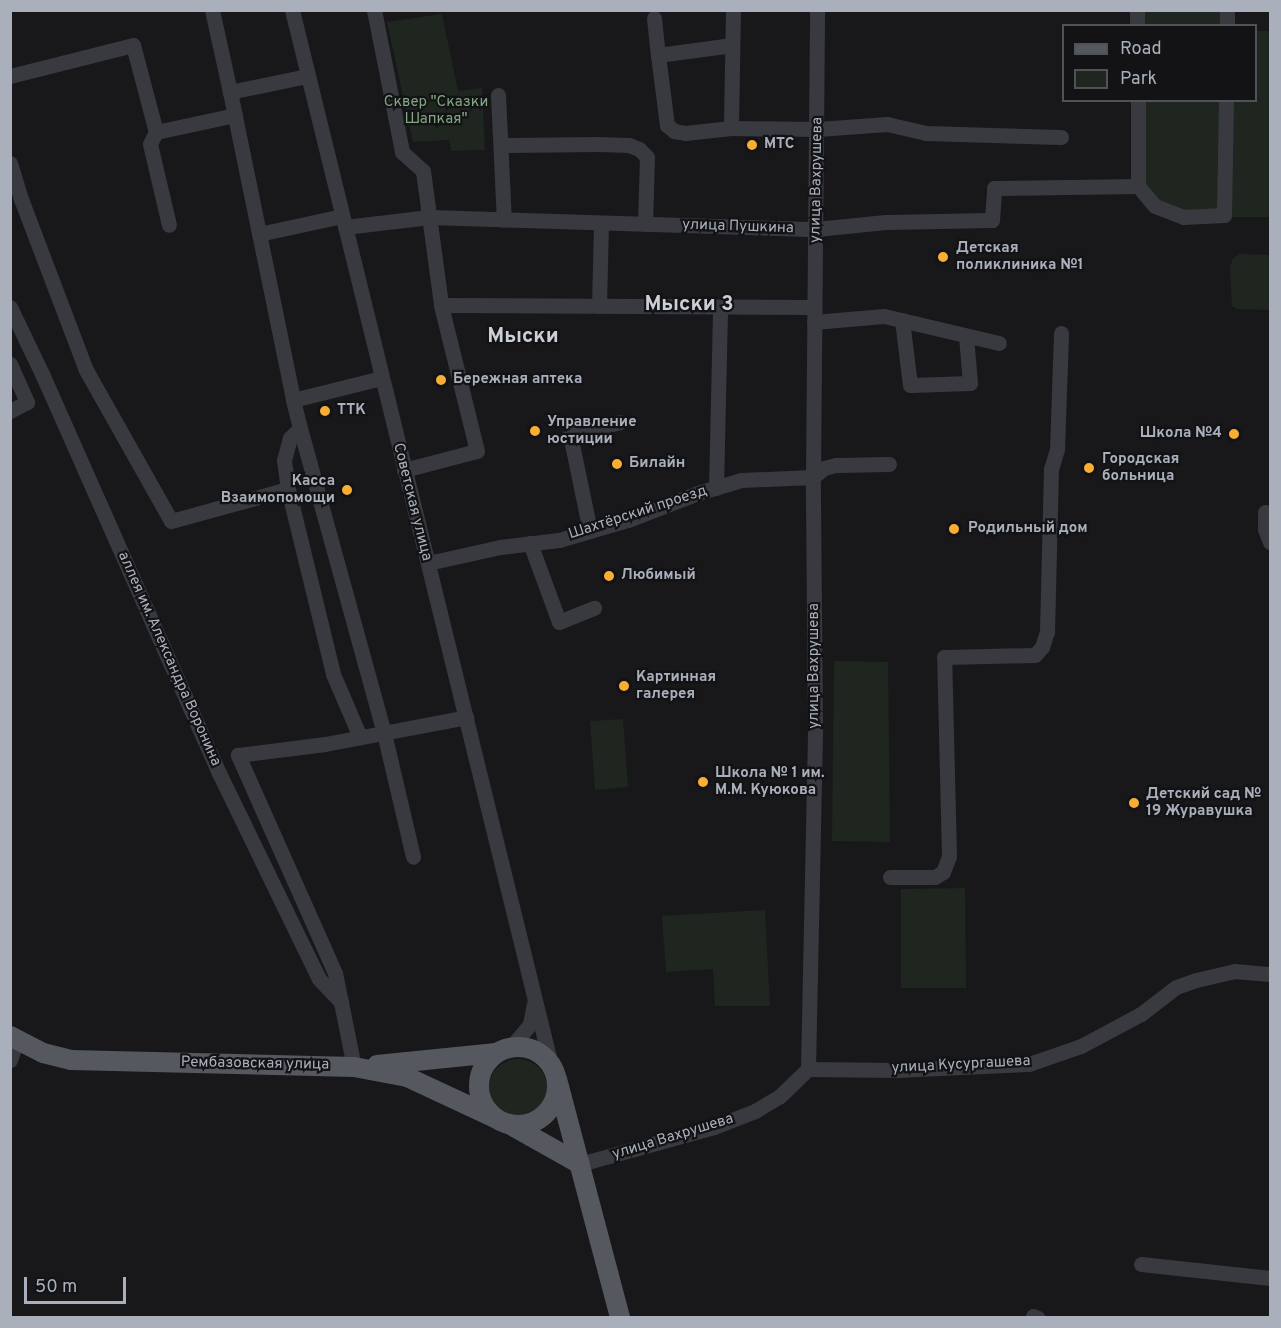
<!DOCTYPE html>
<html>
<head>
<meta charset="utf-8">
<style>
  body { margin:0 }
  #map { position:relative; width:1281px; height:1328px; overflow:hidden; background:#18181b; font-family:Overpass,sans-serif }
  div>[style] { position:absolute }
  .green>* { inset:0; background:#1e261f }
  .round { border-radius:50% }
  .minor>* { height:15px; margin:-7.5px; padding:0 7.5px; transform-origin:7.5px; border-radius:7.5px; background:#393a40 }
  .major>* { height:20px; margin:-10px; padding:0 10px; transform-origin:10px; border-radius:10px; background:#55585f }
  .major>.ring { margin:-10px; padding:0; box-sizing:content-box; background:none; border:20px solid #55585f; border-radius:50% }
  .dots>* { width:16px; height:16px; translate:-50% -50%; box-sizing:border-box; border:3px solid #131316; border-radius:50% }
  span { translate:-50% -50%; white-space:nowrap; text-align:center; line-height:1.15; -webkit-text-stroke:4.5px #131316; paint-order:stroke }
  .park-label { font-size:15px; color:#81a682 }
  .poi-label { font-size:15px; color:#aab0bb; font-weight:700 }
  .left { translate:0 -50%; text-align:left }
  .right { translate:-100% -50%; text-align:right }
  .street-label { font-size:15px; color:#aab0bb }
  .district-label { font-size:21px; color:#cbcfd6; font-weight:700 }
  .frame { position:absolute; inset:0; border:12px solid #aab0bb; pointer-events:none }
  .legend { position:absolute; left:1062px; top:24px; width:195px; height:78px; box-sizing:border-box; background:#131316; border:2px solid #4f5258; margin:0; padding:8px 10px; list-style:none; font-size:18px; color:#aab0bb }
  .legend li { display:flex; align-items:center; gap:12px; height:30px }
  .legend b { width:30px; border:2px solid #4f5258 }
  .scale { position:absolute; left:24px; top:1277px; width:102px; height:27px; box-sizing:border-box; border:3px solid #aab0bb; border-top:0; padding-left:8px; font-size:18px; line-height:21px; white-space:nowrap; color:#aab0bb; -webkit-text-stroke:4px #131316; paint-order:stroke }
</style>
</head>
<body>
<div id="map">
  <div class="green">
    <i style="clip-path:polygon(1137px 11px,1227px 11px,1227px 25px,1137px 25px)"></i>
    <i style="clip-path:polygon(442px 14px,458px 91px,482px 88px,485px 150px,451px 151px,449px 140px,413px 142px,387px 22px)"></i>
    <i style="clip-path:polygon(1256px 31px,1270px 31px,1270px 217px,1183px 217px,1138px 186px,1138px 101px,1256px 100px)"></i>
    <i style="clip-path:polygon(1240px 254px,1270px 255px,1270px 310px,1237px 309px,1232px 306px,1230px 267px,1233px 258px)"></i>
    <i style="clip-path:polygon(834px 661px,888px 662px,890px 842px,832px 841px)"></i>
    <i style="clip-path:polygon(623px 719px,628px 787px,595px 790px,590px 721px)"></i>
    <i style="clip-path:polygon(965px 888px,966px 988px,901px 988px,901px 889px)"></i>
    <i style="clip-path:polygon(765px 910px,770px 1006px,715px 1006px,713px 969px,666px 972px,662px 916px)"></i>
    <i class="round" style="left:489px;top:1059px;width:58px;height:58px"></i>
  </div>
  <div class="minor">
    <i style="left:212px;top:10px;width:84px;rotate:77.6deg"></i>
    <i style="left:292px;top:10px;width:1086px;rotate:76.21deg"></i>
    <i style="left:374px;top:10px;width:145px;rotate:78.8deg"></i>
    <i style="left:402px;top:152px;width:28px;rotate:42deg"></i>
    <i style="left:423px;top:171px;width:135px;rotate:82.3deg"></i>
    <i style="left:733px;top:10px;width:118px;rotate:91deg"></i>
    <i style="left:731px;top:128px;width:87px;rotate:0.7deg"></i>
    <i style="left:818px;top:129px;width:69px;rotate:-4.1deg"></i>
    <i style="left:887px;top:124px;width:40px;rotate:13deg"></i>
    <i style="left:926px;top:133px;width:135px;rotate:1.7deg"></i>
    <i style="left:1137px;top:10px;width:16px;rotate:90deg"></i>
    <i style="left:654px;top:18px;width:37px;rotate:84deg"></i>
    <i style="left:658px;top:55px;width:75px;rotate:-7.7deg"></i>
    <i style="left:1227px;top:26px;width:16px;rotate:-90deg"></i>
    <i style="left:658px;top:55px;width:71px;rotate:82.7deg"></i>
    <i style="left:667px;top:125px;width:9px;rotate:41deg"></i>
    <i style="left:674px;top:131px;width:11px;rotate:10deg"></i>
    <i style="left:685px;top:133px;width:46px;rotate:-6.2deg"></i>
    <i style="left:10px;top:76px;width:127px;rotate:-14.1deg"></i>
    <i style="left:133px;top:45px;width:90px;rotate:75.2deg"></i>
    <i style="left:156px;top:132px;width:81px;rotate:-12.1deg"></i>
    <i style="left:307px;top:76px;width:79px;rotate:168.3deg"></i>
    <i style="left:230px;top:92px;width:314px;rotate:78.4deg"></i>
    <i style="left:293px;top:400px;width:91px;rotate:-14deg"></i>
    <i style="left:498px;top:95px;width:125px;rotate:87.3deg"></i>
    <i style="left:1138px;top:100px;width:86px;rotate:90deg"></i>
    <i style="left:156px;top:132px;width:13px;rotate:117deg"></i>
    <i style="left:150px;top:144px;width:83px;rotate:76.8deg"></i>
    <i style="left:501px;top:145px;width:97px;rotate:-0.6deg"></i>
    <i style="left:598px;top:144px;width:31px;rotate:2deg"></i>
    <i style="left:629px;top:145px;width:11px;rotate:22deg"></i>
    <i style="left:639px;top:149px;width:11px;rotate:45deg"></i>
    <i style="left:647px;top:157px;width:67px;rotate:91.7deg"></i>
    <i style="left:10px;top:163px;width:38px;rotate:73deg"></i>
    <i style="left:21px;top:199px;width:183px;rotate:69.2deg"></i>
    <i style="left:86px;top:370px;width:173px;rotate:60.6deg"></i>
    <i style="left:171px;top:521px;width:121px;rotate:-15.3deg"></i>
    <i style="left:288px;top:489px;width:29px;rotate:-98deg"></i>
    <i style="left:284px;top:460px;width:23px;rotate:-75deg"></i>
    <i style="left:290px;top:438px;width:14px;rotate:-45deg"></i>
    <i style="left:300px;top:428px;width:29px;rotate:-104deg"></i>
    <i style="left:1138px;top:186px;width:26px;rotate:50deg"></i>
    <i style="left:1155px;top:206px;width:30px;rotate:21deg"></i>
    <i style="left:1183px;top:217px;width:41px;rotate:-2.8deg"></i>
    <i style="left:1224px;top:215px;width:115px;rotate:-89deg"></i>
    <i style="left:345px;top:227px;width:85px;rotate:-6.8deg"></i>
    <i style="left:429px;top:217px;width:387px;rotate:1.8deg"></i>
    <i style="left:816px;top:229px;width:70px;rotate:-5.7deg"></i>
    <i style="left:886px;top:222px;width:106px;rotate:-1.1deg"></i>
    <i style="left:992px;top:220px;width:32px;rotate:-86deg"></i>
    <i style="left:994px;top:188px;width:144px;rotate:-0.8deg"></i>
    <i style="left:259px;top:234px;width:85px;rotate:-12.2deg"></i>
    <i style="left:599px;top:306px;width:83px;rotate:-88.6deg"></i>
    <i style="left:10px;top:307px;width:76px;rotate:64.4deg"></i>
    <i style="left:43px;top:376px;width:434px;rotate:66.1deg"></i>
    <i style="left:219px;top:773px;width:229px;rotate:64.1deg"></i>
    <i style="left:319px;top:979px;width:32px;rotate:46deg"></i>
    <i style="left:902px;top:320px;width:65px;rotate:83deg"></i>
    <i style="left:910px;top:385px;width:60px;rotate:-1.9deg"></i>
    <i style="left:970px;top:383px;width:47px;rotate:-94.9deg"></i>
    <i style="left:814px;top:322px;width:70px;rotate:-4.9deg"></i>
    <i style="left:884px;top:316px;width:118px;rotate:13.2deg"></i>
    <i style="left:10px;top:364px;width:42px;rotate:65.9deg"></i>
    <i style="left:27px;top:402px;width:19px;rotate:152deg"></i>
    <i style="left:300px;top:428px;width:316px;rotate:74.6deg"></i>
    <i style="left:384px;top:733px;width:127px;rotate:76.8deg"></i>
    <i style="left:404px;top:470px;width:75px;rotate:-14.6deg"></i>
    <i style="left:477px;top:451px;width:150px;rotate:-103.9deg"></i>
    <i style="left:441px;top:305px;width:373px;rotate:0.3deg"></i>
    <i style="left:716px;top:488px;width:181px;rotate:-88.7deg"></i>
    <i style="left:288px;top:489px;width:190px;rotate:76.3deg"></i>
    <i style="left:333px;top:674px;width:69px;rotate:66.8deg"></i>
    <i style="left:1265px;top:512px;width:17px;rotate:90deg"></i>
    <i style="left:1265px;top:529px;width:14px;rotate:69deg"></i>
    <i style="left:590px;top:531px;width:99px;rotate:-101.7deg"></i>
    <i style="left:570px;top:434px;width:51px;rotate:-13.5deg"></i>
    <i style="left:530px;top:543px;width:84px;rotate:69.8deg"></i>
    <i style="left:559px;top:622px;width:38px;rotate:-22deg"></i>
    <i style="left:428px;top:563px;width:74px;rotate:-12.5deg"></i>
    <i style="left:500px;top:547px;width:59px;rotate:-6.8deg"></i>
    <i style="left:559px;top:540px;width:72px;rotate:-16.2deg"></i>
    <i style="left:628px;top:520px;width:75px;rotate:-21.1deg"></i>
    <i style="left:698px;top:493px;width:45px;rotate:-16.8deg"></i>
    <i style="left:741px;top:480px;width:72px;rotate:-2.4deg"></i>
    <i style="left:813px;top:477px;width:14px;rotate:-39deg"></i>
    <i style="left:824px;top:468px;width:12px;rotate:-14deg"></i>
    <i style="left:836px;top:465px;width:53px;rotate:-1.1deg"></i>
    <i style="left:890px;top:877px;width:45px"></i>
    <i style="left:935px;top:877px;width:9px;rotate:-32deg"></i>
    <i style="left:943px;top:872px;width:17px;rotate:-69deg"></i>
    <i style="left:949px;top:856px;width:199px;rotate:-91.4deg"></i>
    <i style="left:944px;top:657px;width:91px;rotate:-1.3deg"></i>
    <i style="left:1035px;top:655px;width:11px;rotate:-49deg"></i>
    <i style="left:1042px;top:647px;width:16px;rotate:-72deg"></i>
    <i style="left:1047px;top:632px;width:163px;rotate:-88.6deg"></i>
    <i style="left:1051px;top:469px;width:21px;rotate:-73deg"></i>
    <i style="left:1057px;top:449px;width:116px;rotate:-88deg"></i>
    <i style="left:511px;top:1047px;width:30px;rotate:-50deg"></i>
    <i style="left:530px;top:1024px;width:21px;rotate:-79deg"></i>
    <i style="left:10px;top:1060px;width:21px;rotate:-71deg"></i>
    <i style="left:354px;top:1067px;width:96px;rotate:-101.4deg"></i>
    <i style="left:335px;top:973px;width:239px;rotate:-114deg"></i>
    <i style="left:238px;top:755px;width:88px;rotate:-7.2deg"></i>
    <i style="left:325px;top:744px;width:144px;rotate:-10.8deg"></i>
    <i style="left:808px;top:1069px;width:88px;rotate:0.7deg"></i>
    <i style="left:896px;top:1070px;width:133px;rotate:-2.6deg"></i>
    <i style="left:1029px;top:1064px;width:55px;rotate:-19.1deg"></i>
    <i style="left:1081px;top:1046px;width:68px;rotate:-28.1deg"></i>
    <i style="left:1141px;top:1014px;width:44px;rotate:-37.6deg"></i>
    <i style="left:1176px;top:987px;width:21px;rotate:-19deg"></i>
    <i style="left:1196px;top:980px;width:39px;rotate:-13deg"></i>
    <i style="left:1234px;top:971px;width:36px;rotate:5deg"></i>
    <i style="left:580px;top:1164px;width:139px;rotate:-15.4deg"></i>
    <i style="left:714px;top:1127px;width:44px;rotate:-21.3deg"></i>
    <i style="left:755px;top:1111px;width:29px;rotate:-31deg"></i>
    <i style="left:780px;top:1096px;width:39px;rotate:-44deg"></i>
    <i style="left:808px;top:1069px;width:342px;rotate:-88.8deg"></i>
    <i style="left:815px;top:727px;width:250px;rotate:-90.5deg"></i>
    <i style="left:813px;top:477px;width:467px;rotate:-89.5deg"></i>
    <i style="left:1141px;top:1264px;width:130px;rotate:6.2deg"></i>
    <i style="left:1033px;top:1316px;width:5px;rotate:22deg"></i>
  </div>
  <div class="major">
    <i style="left:10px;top:1036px;width:37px;rotate:27deg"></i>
    <i style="left:43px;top:1053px;width:29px;rotate:14deg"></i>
    <i style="left:71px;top:1060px;width:283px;rotate:1.4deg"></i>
    <i style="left:354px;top:1067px;width:54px;rotate:10.7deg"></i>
    <i style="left:407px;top:1077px;width:97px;rotate:25deg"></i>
    <i class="ring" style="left:479px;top:1047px;width:58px;height:58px"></i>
    <i style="left:377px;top:1065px;width:120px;rotate:-5.8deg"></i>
    <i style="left:557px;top:1079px;width:247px;rotate:75.2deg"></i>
    <i style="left:509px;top:1124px;width:81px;rotate:29.4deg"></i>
  </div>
  <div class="dots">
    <i style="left:752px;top:145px;background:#f8ae33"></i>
    <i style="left:943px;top:257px;background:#f8ae33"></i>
    <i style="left:441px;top:380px;background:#f8ae33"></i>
    <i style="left:325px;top:411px;background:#f8ae33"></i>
    <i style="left:535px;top:431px;background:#f8ae33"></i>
    <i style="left:1234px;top:434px;background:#f8ae33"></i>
    <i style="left:617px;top:464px;background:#f8ae33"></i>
    <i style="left:1089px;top:468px;background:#f8ae33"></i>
    <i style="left:347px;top:490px;background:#f8ae33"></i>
    <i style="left:954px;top:529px;background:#f8ae33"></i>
    <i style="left:609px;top:576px;background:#f8ae33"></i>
    <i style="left:624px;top:686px;background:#f8ae33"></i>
    <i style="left:703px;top:782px;background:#f8ae33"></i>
    <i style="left:1134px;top:803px;background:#f8ae33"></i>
  </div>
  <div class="park-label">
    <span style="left:436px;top:111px">Сквер "Сказки<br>Шапкая"</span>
  </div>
  <div class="poi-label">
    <span class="left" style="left:764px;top:145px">МТС</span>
    <span class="left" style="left:956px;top:257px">Детская<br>поликлиника №1</span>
    <span class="left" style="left:453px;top:380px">Бережная аптека</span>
    <span class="left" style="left:337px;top:411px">ТТК</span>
    <span class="left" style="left:547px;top:431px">Управление<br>юстиции</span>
    <span class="right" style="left:1222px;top:434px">Школа №4</span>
    <span class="left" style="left:1102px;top:468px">Городская<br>больница</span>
    <span class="left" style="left:629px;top:464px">Билайн</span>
    <span class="right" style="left:335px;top:490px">Касса<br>Взаимопомощи</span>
    <span class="left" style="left:968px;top:529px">Родильный дом</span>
    <span class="left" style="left:621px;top:576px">Любимый</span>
    <span class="left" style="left:636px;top:686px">Картинная<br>галерея</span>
    <span class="left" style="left:715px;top:782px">Школа № 1 им.<br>М.М. Куюкова</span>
    <span class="left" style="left:1146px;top:803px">Детский сад №<br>19 Журавушка</span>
  </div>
  <div class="street-label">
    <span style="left:817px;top:180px;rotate:-89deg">улица Вахрушева</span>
    <span style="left:738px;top:227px;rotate:2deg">улица Пушкина</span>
    <span style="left:412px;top:502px;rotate:76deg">Советская улица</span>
    <span style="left:638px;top:513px;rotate:-18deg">Шахтёрский проезд</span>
    <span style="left:169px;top:659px;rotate:66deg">аллея им. Александра Воронина</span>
    <span style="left:815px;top:666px;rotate:-90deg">улица Вахрушева</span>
    <span style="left:255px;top:1064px;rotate:1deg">Рембазовская улица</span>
    <span style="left:961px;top:1065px;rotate:-3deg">улица Кусургашева</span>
    <span style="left:673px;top:1137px;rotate:-17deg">улица Вахрушева</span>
  </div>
  <div class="district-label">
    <span style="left:689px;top:305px">Мыски 3</span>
    <span style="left:523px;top:337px">Мыски</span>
  </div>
  <div class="frame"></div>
  <ul class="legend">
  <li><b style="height:8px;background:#55585f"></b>Road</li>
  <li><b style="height:16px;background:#1e261f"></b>Park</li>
  </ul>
  <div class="scale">50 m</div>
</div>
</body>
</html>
